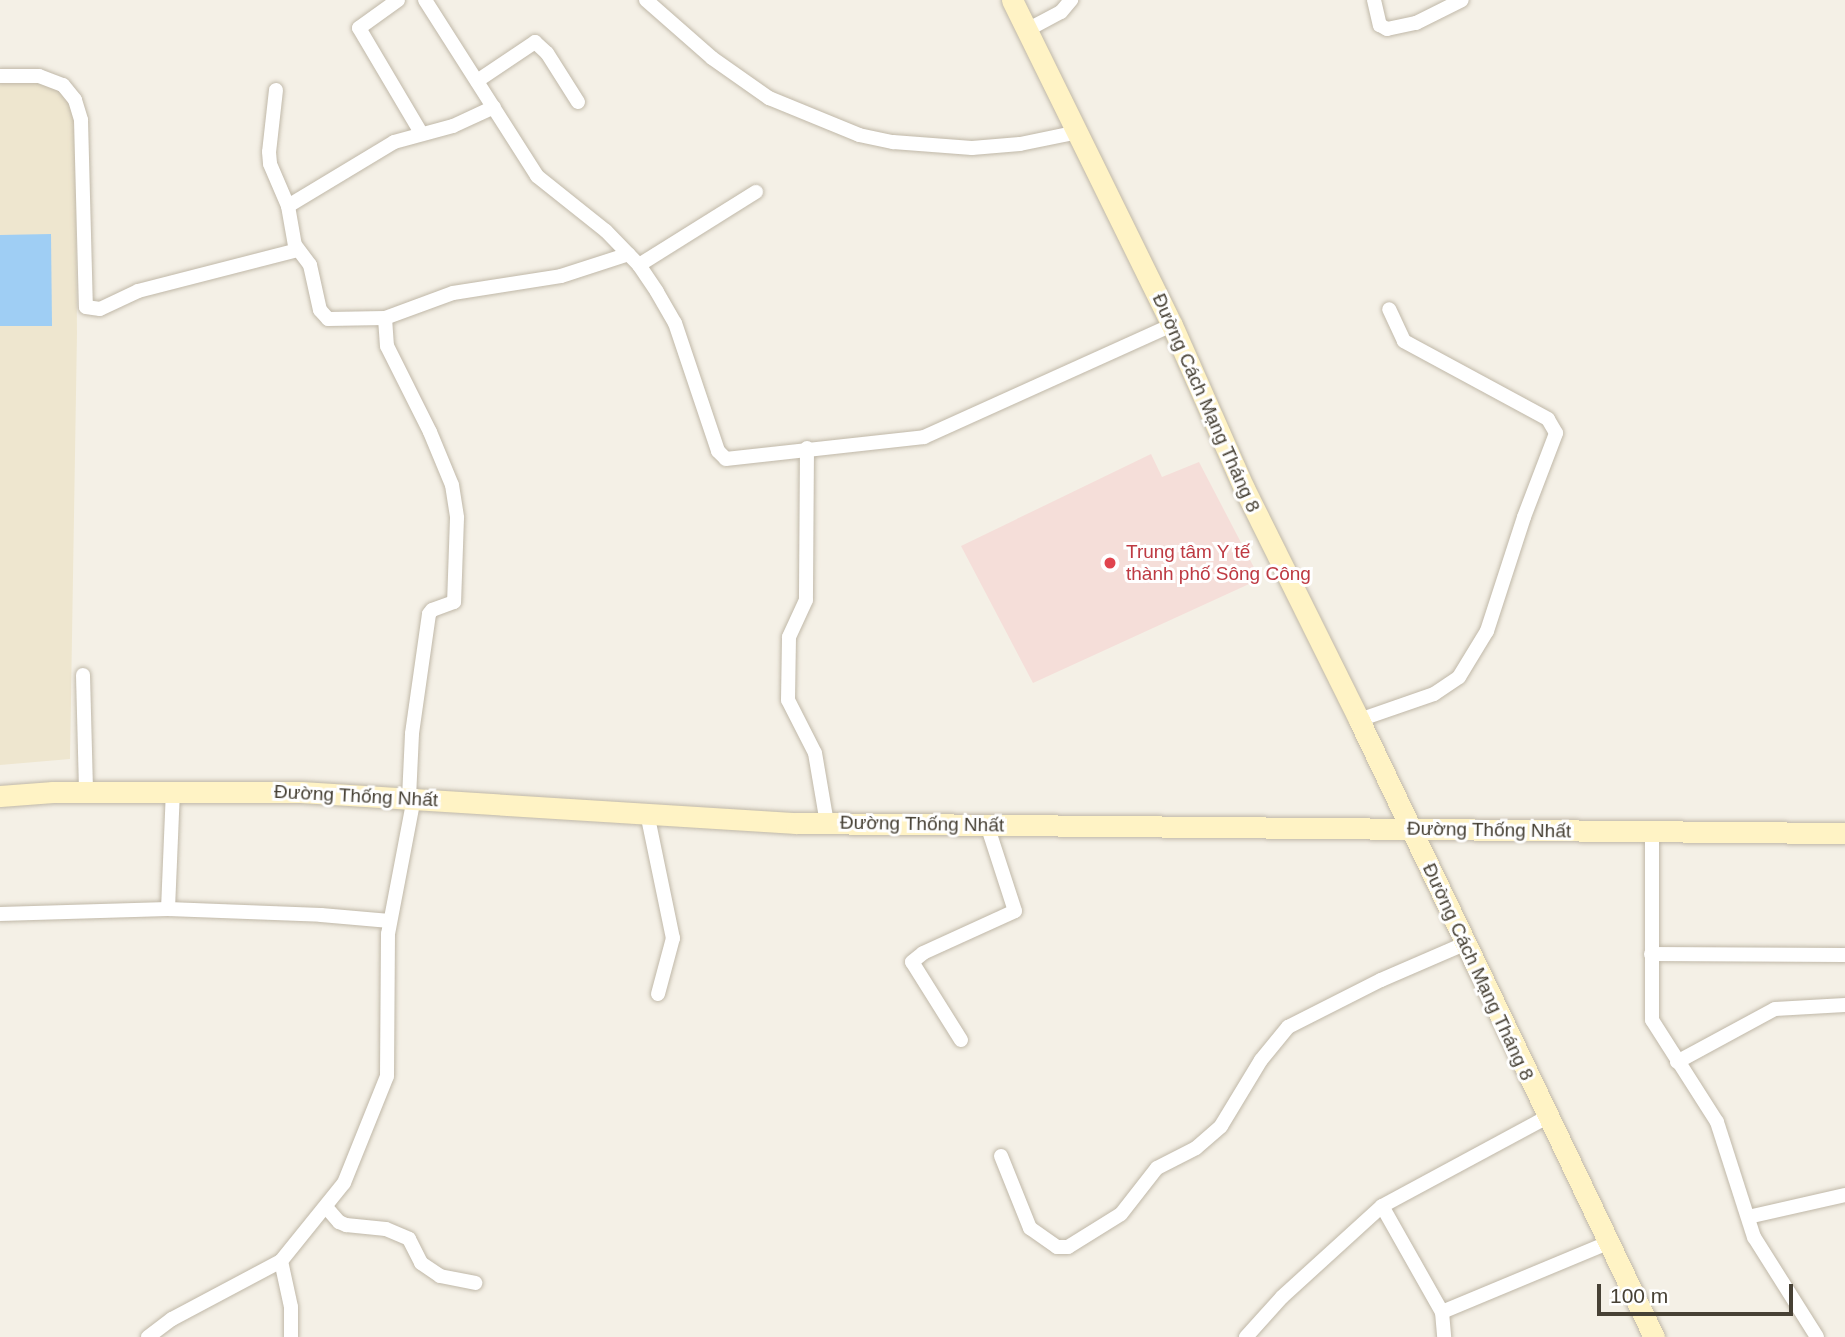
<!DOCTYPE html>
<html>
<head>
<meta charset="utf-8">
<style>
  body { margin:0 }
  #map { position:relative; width:1845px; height:1337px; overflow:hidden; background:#f4f0e6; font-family:Helvetica,sans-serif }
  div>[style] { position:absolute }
  .education>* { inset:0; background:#eee6cf }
  .medical>* { inset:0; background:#f5ded9 }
  .water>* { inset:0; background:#9fcef4 }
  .roads { filter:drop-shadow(0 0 2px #c0b8a8) drop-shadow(0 0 2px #c0b8a8) }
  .street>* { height:14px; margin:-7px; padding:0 7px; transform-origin:7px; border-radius:7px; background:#fff }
  .secondary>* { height:21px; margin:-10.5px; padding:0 10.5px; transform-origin:10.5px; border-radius:10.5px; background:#fff3c5 }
  .dots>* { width:19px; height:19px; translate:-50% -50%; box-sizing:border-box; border:4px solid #fff; border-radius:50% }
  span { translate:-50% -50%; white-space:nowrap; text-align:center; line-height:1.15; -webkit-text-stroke:6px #fff; paint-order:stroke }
  .street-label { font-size:19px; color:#474135 }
  .health-label { font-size:19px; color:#be3a42 }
  .left { translate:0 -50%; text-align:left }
  .scale { position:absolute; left:1597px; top:1284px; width:196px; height:32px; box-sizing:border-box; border:4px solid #474135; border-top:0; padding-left:9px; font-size:21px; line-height:24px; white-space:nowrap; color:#474135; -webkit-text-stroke:5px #fff; paint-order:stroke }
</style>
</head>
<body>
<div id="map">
  <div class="education">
    <i style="clip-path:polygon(0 79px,37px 79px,67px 95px,75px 115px,77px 333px,70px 759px,0 765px)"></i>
  </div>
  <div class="medical">
    <i style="clip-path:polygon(1151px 454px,1162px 477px,1199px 462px,1260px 579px,1033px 683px,961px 546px)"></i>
  </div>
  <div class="water">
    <i style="clip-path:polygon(51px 234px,52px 326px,0 326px,0 235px)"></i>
  </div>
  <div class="roads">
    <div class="street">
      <i style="left:398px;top:0;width:48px;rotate:144.3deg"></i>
      <i style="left:359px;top:28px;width:122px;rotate:59.4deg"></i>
      <i style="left:425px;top:0;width:209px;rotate:57.5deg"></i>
      <i style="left:537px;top:176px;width:88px;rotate:38.6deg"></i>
      <i style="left:606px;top:231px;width:47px;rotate:45.9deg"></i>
      <i style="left:639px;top:265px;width:32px;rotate:56deg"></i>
      <i style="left:657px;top:292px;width:36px;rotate:60deg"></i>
      <i style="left:675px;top:323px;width:135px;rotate:71.4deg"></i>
      <i style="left:718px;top:451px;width:11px;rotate:45deg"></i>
      <i style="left:726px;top:459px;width:199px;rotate:-6.3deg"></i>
      <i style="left:924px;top:437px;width:272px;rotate:-24.3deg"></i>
      <i style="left:646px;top:0;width:88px;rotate:41.3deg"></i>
      <i style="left:712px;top:58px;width:70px;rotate:35.1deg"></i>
      <i style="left:769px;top:98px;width:97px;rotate:22.3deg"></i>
      <i style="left:859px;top:135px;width:35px;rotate:12deg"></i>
      <i style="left:893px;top:142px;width:79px;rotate:4.3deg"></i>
      <i style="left:972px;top:148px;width:48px;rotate:-4.8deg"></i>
      <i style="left:1020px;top:144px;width:59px;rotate:-11.7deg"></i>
      <i style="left:1374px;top:0;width:26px;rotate:77deg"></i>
      <i style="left:1380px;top:25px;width:8px;rotate:30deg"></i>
      <i style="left:1387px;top:29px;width:30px;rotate:-12deg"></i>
      <i style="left:1416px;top:23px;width:51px;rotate:-26.6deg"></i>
      <i style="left:1027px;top:30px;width:38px;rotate:-28deg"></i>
      <i style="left:1061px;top:12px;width:16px;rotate:-50deg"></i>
      <i style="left:0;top:76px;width:39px"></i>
      <i style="left:39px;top:76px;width:26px;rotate:21deg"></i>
      <i style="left:63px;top:85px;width:19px;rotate:51deg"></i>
      <i style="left:75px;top:100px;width:21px;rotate:73deg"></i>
      <i style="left:81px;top:120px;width:187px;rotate:88.5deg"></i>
      <i style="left:86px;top:307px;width:14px;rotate:8deg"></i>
      <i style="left:100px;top:309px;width:42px;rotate:-25.3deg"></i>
      <i style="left:138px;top:291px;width:165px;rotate:-14.4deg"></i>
      <i style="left:477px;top:81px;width:70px;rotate:-33.9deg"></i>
      <i style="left:535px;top:42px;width:16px;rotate:43deg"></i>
      <i style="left:547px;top:53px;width:58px;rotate:57.7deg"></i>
      <i style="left:276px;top:90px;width:62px;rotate:96.4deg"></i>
      <i style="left:269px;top:152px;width:12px;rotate:85deg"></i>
      <i style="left:270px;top:164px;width:46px;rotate:66.8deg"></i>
      <i style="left:288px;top:206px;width:40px;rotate:80deg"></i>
      <i style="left:295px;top:245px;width:25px;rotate:53deg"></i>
      <i style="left:310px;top:265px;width:46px;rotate:77.5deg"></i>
      <i style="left:320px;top:310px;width:12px;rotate:48deg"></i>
      <i style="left:328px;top:319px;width:57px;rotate:-1deg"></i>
      <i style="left:385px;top:318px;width:72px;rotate:-20.2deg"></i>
      <i style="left:453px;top:293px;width:109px;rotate:-8.9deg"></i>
      <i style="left:561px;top:276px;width:71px;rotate:-17.9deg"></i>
      <i style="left:288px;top:206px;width:124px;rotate:-31.1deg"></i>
      <i style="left:394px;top:142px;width:61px;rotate:-15.2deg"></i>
      <i style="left:453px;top:126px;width:45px;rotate:-24.9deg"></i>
      <i style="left:639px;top:265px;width:138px;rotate:-32deg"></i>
      <i style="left:385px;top:318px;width:28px;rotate:86deg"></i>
      <i style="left:387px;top:346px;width:96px;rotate:63.4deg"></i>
      <i style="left:430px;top:432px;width:57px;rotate:67.5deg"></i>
      <i style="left:452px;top:485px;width:33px;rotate:81deg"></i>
      <i style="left:457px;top:518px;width:84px;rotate:92deg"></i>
      <i style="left:454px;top:602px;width:23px;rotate:160deg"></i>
      <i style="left:432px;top:610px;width:5px;rotate:127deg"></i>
      <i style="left:429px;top:614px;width:121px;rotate:98.1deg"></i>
      <i style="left:412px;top:734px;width:64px;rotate:92.7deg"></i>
      <i style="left:807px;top:448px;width:152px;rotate:90.4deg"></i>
      <i style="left:806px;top:600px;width:41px;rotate:114.7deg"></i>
      <i style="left:789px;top:637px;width:63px;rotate:90.9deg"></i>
      <i style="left:788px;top:700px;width:59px;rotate:63deg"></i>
      <i style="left:815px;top:753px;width:71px;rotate:80.3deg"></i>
      <i style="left:83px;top:675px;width:117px;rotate:88.5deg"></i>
      <i style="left:1359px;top:720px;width:79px;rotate:-19.1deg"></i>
      <i style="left:1434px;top:694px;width:30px;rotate:-34deg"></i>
      <i style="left:1459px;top:677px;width:54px;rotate:-58.7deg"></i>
      <i style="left:1487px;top:631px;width:120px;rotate:-72deg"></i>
      <i style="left:1524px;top:517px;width:90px;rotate:-69.1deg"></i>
      <i style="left:1556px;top:433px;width:16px;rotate:-120deg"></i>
      <i style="left:1548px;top:419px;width:164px;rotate:-151.6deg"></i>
      <i style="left:1404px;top:341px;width:35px;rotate:-115deg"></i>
      <i style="left:647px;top:813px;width:128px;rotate:78.3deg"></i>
      <i style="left:673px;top:938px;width:58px;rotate:105deg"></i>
      <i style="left:1652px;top:831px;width:189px;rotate:90deg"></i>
      <i style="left:1652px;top:1020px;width:121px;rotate:57.5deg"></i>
      <i style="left:1717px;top:1122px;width:121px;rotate:72.2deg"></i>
      <i style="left:1754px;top:1237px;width:118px;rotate:57.8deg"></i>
      <i style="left:168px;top:909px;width:118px;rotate:-87.6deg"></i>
      <i style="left:0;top:914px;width:168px;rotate:-1.7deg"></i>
      <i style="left:168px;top:909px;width:153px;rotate:2.2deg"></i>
      <i style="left:321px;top:915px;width:69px;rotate:5deg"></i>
      <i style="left:1651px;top:954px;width:194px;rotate:0.3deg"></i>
      <i style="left:961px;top:1040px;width:92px;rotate:-122.1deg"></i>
      <i style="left:912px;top:962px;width:14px;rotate:-39deg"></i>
      <i style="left:923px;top:953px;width:101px;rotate:-24.5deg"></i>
      <i style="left:1015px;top:911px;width:90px;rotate:-108deg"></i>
      <i style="left:1677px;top:1062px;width:111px;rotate:-28.4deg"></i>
      <i style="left:1775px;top:1009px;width:70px;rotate:-3.3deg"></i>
      <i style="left:1001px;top:1156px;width:78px;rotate:68.1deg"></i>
      <i style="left:1030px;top:1228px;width:33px;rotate:35deg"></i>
      <i style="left:1057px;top:1247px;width:11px"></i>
      <i style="left:1068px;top:1247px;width:62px;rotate:-31.9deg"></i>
      <i style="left:1121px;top:1214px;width:58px;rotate:-52deg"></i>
      <i style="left:1157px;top:1168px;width:44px;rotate:-27.1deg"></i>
      <i style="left:1196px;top:1148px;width:33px;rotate:-41deg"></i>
      <i style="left:1221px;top:1126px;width:77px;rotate:-58.8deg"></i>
      <i style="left:1261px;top:1060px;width:43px;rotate:-50.7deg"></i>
      <i style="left:1288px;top:1027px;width:104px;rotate:-26.8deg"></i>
      <i style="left:1381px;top:980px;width:90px;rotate:-23.4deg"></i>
      <i style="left:1382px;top:1206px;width:122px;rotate:60.5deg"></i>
      <i style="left:1442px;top:1312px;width:25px;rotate:85deg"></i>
      <i style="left:326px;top:1207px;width:20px;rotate:49deg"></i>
      <i style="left:339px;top:1222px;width:8px;rotate:23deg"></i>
      <i style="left:346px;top:1225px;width:40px;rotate:5.7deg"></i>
      <i style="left:386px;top:1229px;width:25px;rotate:23deg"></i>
      <i style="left:409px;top:1239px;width:27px;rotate:63deg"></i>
      <i style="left:421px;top:1263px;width:23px;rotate:34deg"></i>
      <i style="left:440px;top:1276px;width:36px;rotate:11deg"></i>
      <i style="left:1748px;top:1217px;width:99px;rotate:-12.8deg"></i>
      <i style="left:281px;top:1261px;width:47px;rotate:77.7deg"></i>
      <i style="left:291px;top:1307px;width:30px;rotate:90deg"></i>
      <i style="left:1442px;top:1312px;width:180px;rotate:-22.6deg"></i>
      <i style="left:148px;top:1337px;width:30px;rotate:-37deg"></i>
      <i style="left:172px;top:1319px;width:123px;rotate:-28deg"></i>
      <i style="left:281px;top:1261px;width:100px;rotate:-51.1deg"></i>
      <i style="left:344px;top:1183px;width:115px;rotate:-68.1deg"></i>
      <i style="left:387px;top:1076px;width:142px;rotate:-89.6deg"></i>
      <i style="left:388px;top:934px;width:138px;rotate:-79.2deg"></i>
      <i style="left:1246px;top:1337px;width:54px;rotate:-48deg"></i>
      <i style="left:1282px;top:1297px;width:135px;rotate:-42.3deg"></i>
      <i style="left:1382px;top:1206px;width:187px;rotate:-28.3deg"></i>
    </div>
    <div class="secondary">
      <i style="left:1012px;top:0;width:362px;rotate:63.8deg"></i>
      <i style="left:1172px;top:325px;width:178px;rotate:66.2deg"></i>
      <i style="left:1244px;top:488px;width:259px;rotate:63.6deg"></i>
      <i style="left:1359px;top:720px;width:684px;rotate:64.45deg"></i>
      <i style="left:0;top:796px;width:53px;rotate:-4.3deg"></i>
      <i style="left:53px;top:792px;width:248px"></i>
      <i style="left:301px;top:792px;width:496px;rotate:3.6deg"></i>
      <i style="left:796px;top:823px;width:1049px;rotate:0.55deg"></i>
    </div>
  </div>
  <div class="dots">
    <i style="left:1110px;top:563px;background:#e0444e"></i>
  </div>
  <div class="street-label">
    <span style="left:1206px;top:403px;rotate:66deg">Đường Cách Mạng Tháng 8</span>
    <span style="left:356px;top:796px;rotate:3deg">Đường Thống Nhất</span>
    <span style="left:922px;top:824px;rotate:1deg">Đường Thống Nhất</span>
    <span style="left:1489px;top:830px;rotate:1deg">Đường Thống Nhất</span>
    <span style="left:1478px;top:972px;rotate:65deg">Đường Cách Mạng Tháng 8</span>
  </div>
  <div class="health-label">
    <span class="left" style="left:1126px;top:563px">Trung tâm Y tế<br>thành phố Sông Công</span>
  </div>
  <div class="scale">100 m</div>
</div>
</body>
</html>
